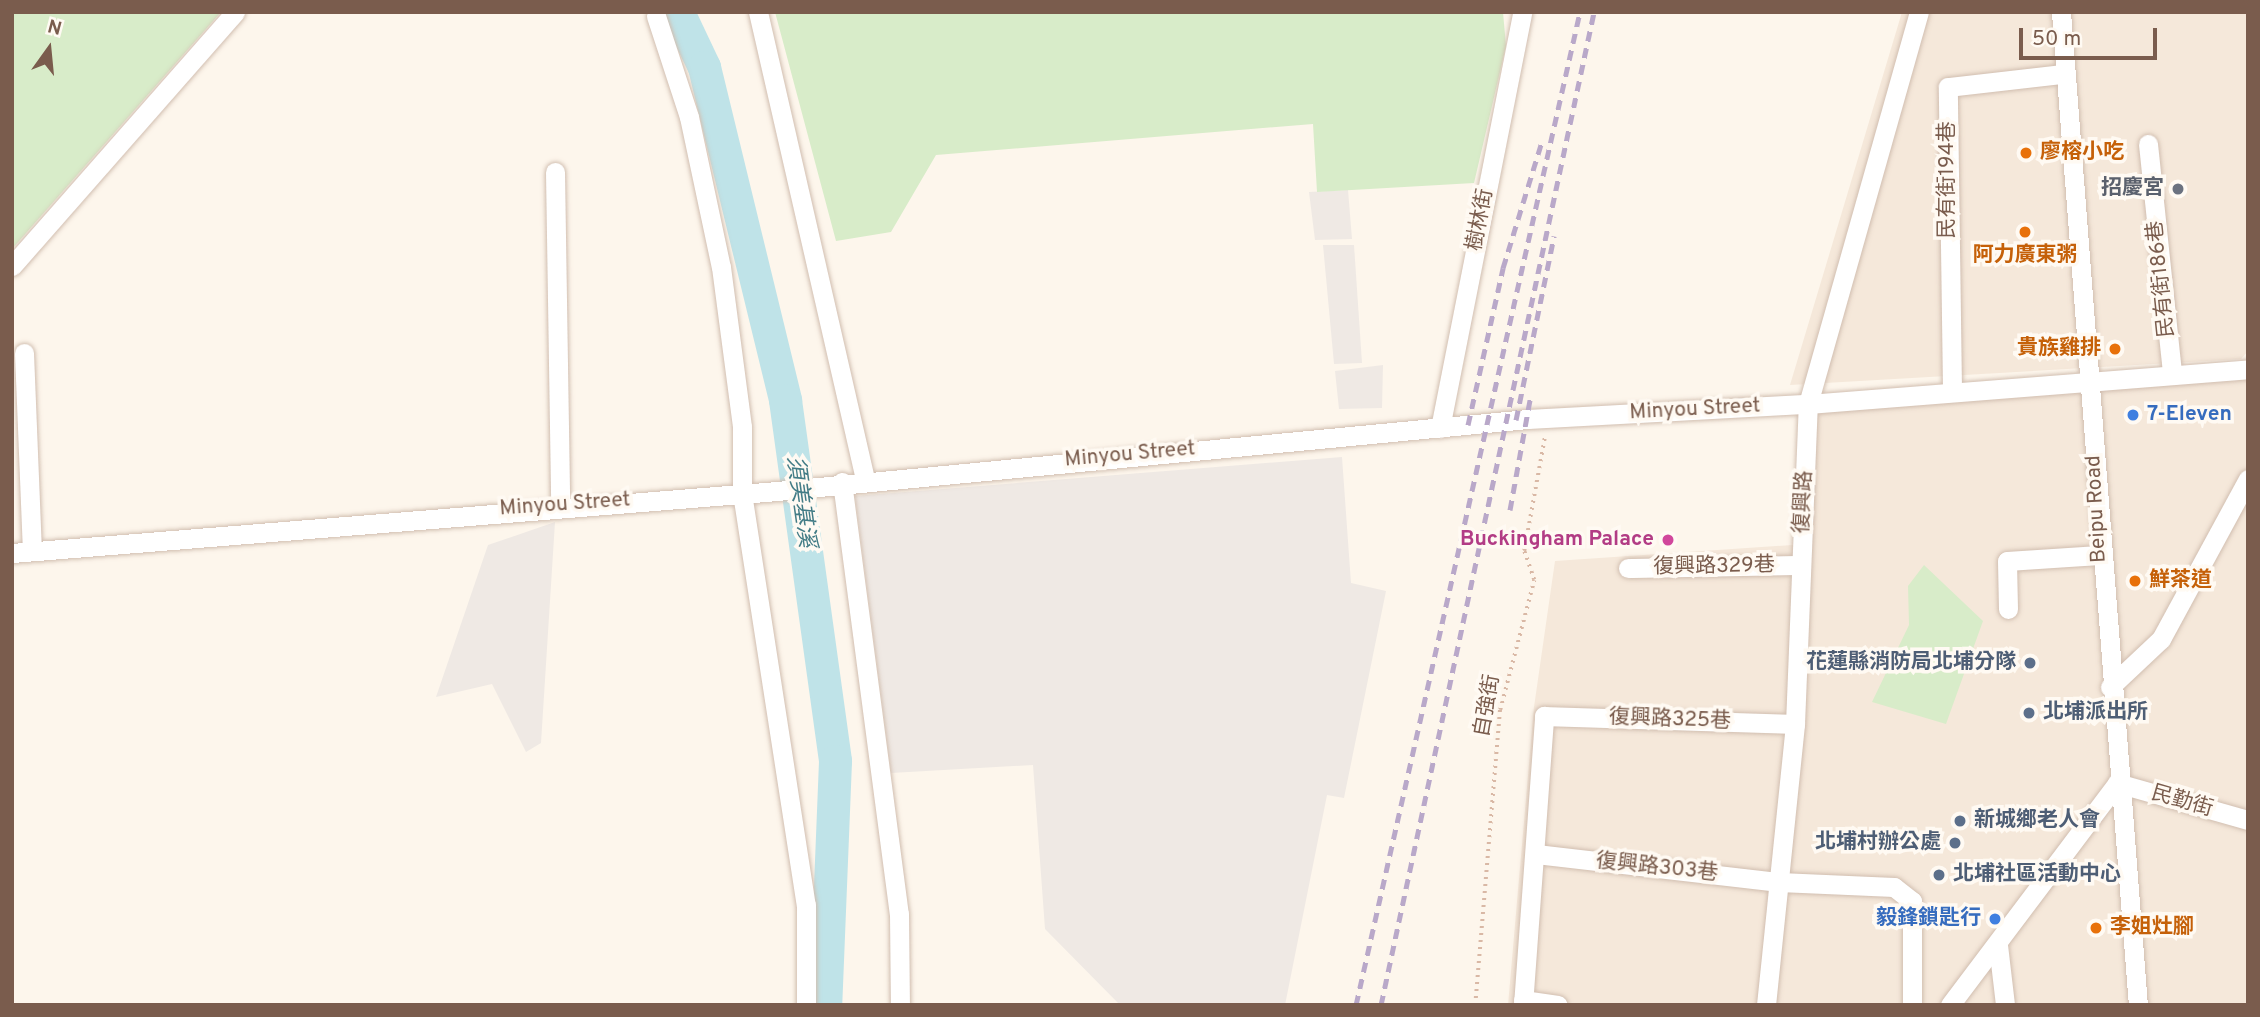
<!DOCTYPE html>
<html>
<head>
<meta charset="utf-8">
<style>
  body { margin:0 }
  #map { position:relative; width:2260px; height:1017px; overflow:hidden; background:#fdf6ec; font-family:Overpass,"Noto Sans TC",sans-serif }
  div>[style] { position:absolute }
  .residential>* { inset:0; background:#f5e8da }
  .industrial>* { inset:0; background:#efe9e4 }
  .green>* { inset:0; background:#d8ecc9 }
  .river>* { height:33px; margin:-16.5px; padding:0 16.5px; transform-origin:16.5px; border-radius:16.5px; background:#bfe3e8 }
  .path>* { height:3.5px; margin-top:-1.75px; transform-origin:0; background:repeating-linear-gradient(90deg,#d9b8a5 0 2px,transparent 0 7px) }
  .roads { filter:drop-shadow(0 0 2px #d1beb0) drop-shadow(0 0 2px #d1beb0) }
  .minor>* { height:19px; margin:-9.5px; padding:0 9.5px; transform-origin:9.5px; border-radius:9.5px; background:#fff }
  .rail>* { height:5px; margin-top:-2.5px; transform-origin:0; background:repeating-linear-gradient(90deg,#b9a8c9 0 10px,transparent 0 17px) }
  .dots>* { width:19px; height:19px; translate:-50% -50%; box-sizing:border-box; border:4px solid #fffaf3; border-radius:50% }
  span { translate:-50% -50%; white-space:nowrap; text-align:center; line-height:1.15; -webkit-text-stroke:7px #fffaf3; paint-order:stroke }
  .food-label { font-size:21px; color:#c56008; font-weight:700 }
  .left { translate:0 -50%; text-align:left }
  .right { translate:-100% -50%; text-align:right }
  .street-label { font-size:21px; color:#7a5c4d }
  .worship-label { font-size:21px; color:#5b616d; font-weight:700 }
  .shop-label { font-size:21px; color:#366cbe; font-weight:700 }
  .hotel-label { font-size:21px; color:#b23c85; font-weight:700 }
  .service-label { font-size:21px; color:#4e5e75; font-weight:700 }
  .water-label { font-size:23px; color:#437c86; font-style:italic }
  .frame { position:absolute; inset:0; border:14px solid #7a5c4d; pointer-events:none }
  .north { position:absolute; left:14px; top:14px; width:70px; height:70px; -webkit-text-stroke:5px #fffaf3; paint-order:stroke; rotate:15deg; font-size:19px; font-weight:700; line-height:28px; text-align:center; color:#7a5c4d }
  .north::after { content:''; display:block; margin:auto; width:24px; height:32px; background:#7a5c4d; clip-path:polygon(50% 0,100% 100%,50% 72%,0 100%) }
  .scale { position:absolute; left:2019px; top:28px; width:138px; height:32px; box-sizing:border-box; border:4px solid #7a5c4d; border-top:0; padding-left:9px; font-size:21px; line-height:24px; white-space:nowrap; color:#7a5c4d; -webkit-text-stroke:5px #fffaf3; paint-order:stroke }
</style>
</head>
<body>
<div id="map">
  <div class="residential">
    <i style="clip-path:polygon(1902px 12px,2248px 12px,2248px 351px,2241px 359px,1790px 385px)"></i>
    <i style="clip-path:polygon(2248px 375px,2248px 1005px,1508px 1005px,1534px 707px,1555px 561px,1807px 544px,1809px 409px)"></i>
  </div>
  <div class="industrial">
    <i style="clip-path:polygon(1348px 190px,1352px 239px,1315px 240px,1309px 192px)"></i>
    <i style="clip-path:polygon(1323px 245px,1354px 245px,1362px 363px,1334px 364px)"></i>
    <i style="clip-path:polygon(1383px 365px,1382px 408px,1339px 409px,1335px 371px)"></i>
    <i style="clip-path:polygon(1342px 457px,1351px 583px,1386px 591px,1344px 798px,1327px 795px,1285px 1005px,1120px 1005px,1045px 929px,1033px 765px,891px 773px,855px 496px)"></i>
    <i style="clip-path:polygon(555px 522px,541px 743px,526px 752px,492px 684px,436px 697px,488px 545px)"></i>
  </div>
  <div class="green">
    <i style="clip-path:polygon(12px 12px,221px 12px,12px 249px)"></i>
    <i style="clip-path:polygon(775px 12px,1503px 12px,1506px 46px,1474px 183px,1317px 192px,1313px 124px,936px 155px,891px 232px,836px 241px)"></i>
    <i style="clip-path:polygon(1924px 565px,1983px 621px,1946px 724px,1872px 702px,1909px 625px,1908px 586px)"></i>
  </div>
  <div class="river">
    <i style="left:678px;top:12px;width:61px;rotate:64.7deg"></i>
    <i style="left:704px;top:67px;width:343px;rotate:76.3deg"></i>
    <i style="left:785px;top:400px;width:364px;rotate:82.1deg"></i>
    <i style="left:835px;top:761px;width:244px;rotate:92.3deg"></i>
  </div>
  <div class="path">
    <i style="left:1475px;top:1005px;width:296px;rotate:-85.2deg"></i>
    <i style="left:1500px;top:710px;width:134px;rotate:-75.3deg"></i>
    <i style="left:1534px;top:580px;width:31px;rotate:-109deg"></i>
    <i style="left:1524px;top:551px;width:118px;rotate:-79.7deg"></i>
  </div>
  <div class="roads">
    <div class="minor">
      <i style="left:758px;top:12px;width:478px;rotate:77.1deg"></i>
      <i style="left:2061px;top:12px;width:996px;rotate:85.57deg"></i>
      <i style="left:656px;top:16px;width:106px;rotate:71.9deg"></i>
      <i style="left:689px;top:117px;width:153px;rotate:78deg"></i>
      <i style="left:721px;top:267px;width:161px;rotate:82.5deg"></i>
      <i style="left:742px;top:427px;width:66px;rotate:90deg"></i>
      <i style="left:742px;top:493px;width:417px;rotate:81.2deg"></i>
      <i style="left:806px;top:905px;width:100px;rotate:90deg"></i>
      <i style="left:2148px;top:144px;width:230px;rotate:84deg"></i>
      <i style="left:555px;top:172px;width:333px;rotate:89.1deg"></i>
      <i style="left:12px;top:266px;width:338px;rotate:-48.7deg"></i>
      <i style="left:24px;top:353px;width:198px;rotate:87.7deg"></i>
      <i style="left:1952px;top:389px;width:302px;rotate:-90.8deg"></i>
      <i style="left:1948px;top:87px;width:115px;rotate:-6.5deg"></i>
      <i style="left:1440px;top:428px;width:424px;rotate:-78.8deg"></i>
      <i style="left:842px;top:482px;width:436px;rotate:82.5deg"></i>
      <i style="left:899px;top:914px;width:91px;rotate:89.4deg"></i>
      <i style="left:12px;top:553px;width:768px;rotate:-4.63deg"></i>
      <i style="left:777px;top:491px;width:754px;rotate:-5.48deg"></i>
      <i style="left:1528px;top:419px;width:280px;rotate:-3.1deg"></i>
      <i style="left:1808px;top:404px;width:441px;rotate:-4.5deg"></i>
      <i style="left:1628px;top:568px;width:173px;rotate:-1deg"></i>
      <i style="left:2008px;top:609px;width:48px;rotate:-91.2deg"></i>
      <i style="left:2007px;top:561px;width:92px;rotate:-3.7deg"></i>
      <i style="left:2110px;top:687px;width:70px;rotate:-43.3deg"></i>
      <i style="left:2161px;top:639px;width:182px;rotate:-61.5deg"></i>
      <i style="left:1536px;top:854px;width:245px;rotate:6.6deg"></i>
      <i style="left:1779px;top:882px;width:115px;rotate:2.5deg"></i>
      <i style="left:1894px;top:887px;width:23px;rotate:38deg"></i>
      <i style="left:1912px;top:901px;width:104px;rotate:90deg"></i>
      <i style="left:1998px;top:945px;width:60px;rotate:83.3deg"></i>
      <i style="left:1523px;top:1000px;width:35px;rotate:8deg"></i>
      <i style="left:1523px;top:1005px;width:290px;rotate:-85.8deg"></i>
      <i style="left:1544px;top:716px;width:251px;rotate:1.8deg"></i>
      <i style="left:1766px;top:1005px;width:282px;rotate:-84.1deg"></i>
      <i style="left:1795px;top:724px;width:320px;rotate:-87.7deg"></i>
      <i style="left:1808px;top:404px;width:407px;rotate:-74.2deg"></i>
      <i style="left:1950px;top:1005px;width:278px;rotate:-53deg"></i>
      <i style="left:2117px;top:783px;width:136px;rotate:15.8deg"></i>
    </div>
  </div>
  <div class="rail">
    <i style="left:1516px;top:420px;width:188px;rotate:-78.3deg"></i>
    <i style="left:1468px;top:425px;width:161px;rotate:-77.4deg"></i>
    <i style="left:1503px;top:268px;width:133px;rotate:-72.9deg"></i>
    <i style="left:1510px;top:510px;width:118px;rotate:-79.7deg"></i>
    <i style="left:1356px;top:1005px;width:1018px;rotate:-77.29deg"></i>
    <i style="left:1381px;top:1005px;width:1016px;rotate:-77.89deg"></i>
  </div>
  <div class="dots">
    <i style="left:2026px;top:153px;background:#e8710a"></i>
    <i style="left:2178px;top:189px;background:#6b7280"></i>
    <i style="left:2025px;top:232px;background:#e8710a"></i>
    <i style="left:2115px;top:349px;background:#e8710a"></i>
    <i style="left:2133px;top:415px;background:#3f7fe0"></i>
    <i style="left:1668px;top:540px;background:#d1479c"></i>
    <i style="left:2135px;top:581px;background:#e8710a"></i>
    <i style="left:2030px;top:663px;background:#5c6f8a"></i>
    <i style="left:2029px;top:713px;background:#5c6f8a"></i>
    <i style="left:1960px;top:821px;background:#5c6f8a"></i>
    <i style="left:1955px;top:843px;background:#5c6f8a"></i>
    <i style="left:1939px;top:875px;background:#5c6f8a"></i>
    <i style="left:1995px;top:919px;background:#3f7fe0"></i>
    <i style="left:2096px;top:928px;background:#e8710a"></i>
  </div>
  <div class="food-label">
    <span class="left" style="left:2040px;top:153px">廖榕小吃</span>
    <span style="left:2025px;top:256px">阿力廣東粥</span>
    <span class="right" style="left:2101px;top:349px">貴族雞排</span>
    <span class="left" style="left:2149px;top:581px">鮮茶道</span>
    <span class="left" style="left:2110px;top:928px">李姐灶腳</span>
  </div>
  <div class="street-label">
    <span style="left:1948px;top:180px;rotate:-90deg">民有街194巷</span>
    <span style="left:1481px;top:220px;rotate:-79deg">樹林街</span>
    <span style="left:2162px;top:279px;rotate:-96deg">民有街186巷</span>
    <span style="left:1695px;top:410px;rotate:-3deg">Minyou Street</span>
    <span style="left:1130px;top:455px;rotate:-5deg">Minyou Street</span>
    <span style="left:1804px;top:502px;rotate:-87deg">復興路</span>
    <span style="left:565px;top:505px;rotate:-4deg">Minyou Street</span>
    <span style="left:2097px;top:509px;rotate:-93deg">Beipu Road</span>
    <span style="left:1714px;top:567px;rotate:-1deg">復興路329巷</span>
    <span style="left:1488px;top:706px;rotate:-80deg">自強街</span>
    <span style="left:1670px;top:720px;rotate:2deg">復興路325巷</span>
    <span style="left:2182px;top:802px;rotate:16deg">民勤街</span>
    <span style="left:1657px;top:868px;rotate:6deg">復興路303巷</span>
  </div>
  <div class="worship-label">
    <span class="right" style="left:2164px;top:189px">招慶宮</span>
  </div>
  <div class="shop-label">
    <span class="left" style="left:2147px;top:415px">7-Eleven</span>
    <span class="right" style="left:1981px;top:919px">毅鋒鎖匙行</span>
  </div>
  <div class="hotel-label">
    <span class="right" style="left:1654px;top:540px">Buckingham Palace</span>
  </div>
  <div class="service-label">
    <span class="right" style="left:2016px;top:663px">花蓮縣消防局北埔分隊</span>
    <span class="left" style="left:2043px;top:713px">北埔派出所</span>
    <span class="left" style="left:1974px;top:821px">新城鄉老人會</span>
    <span class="right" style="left:1941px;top:843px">北埔村辦公處</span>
    <span class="left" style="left:1953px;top:875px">北埔社區活動中心</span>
  </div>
  <div class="water-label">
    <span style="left:799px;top:502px;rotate:82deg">須美基溪</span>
  </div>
  <div class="frame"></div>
  <div class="north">N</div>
  <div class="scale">50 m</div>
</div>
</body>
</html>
